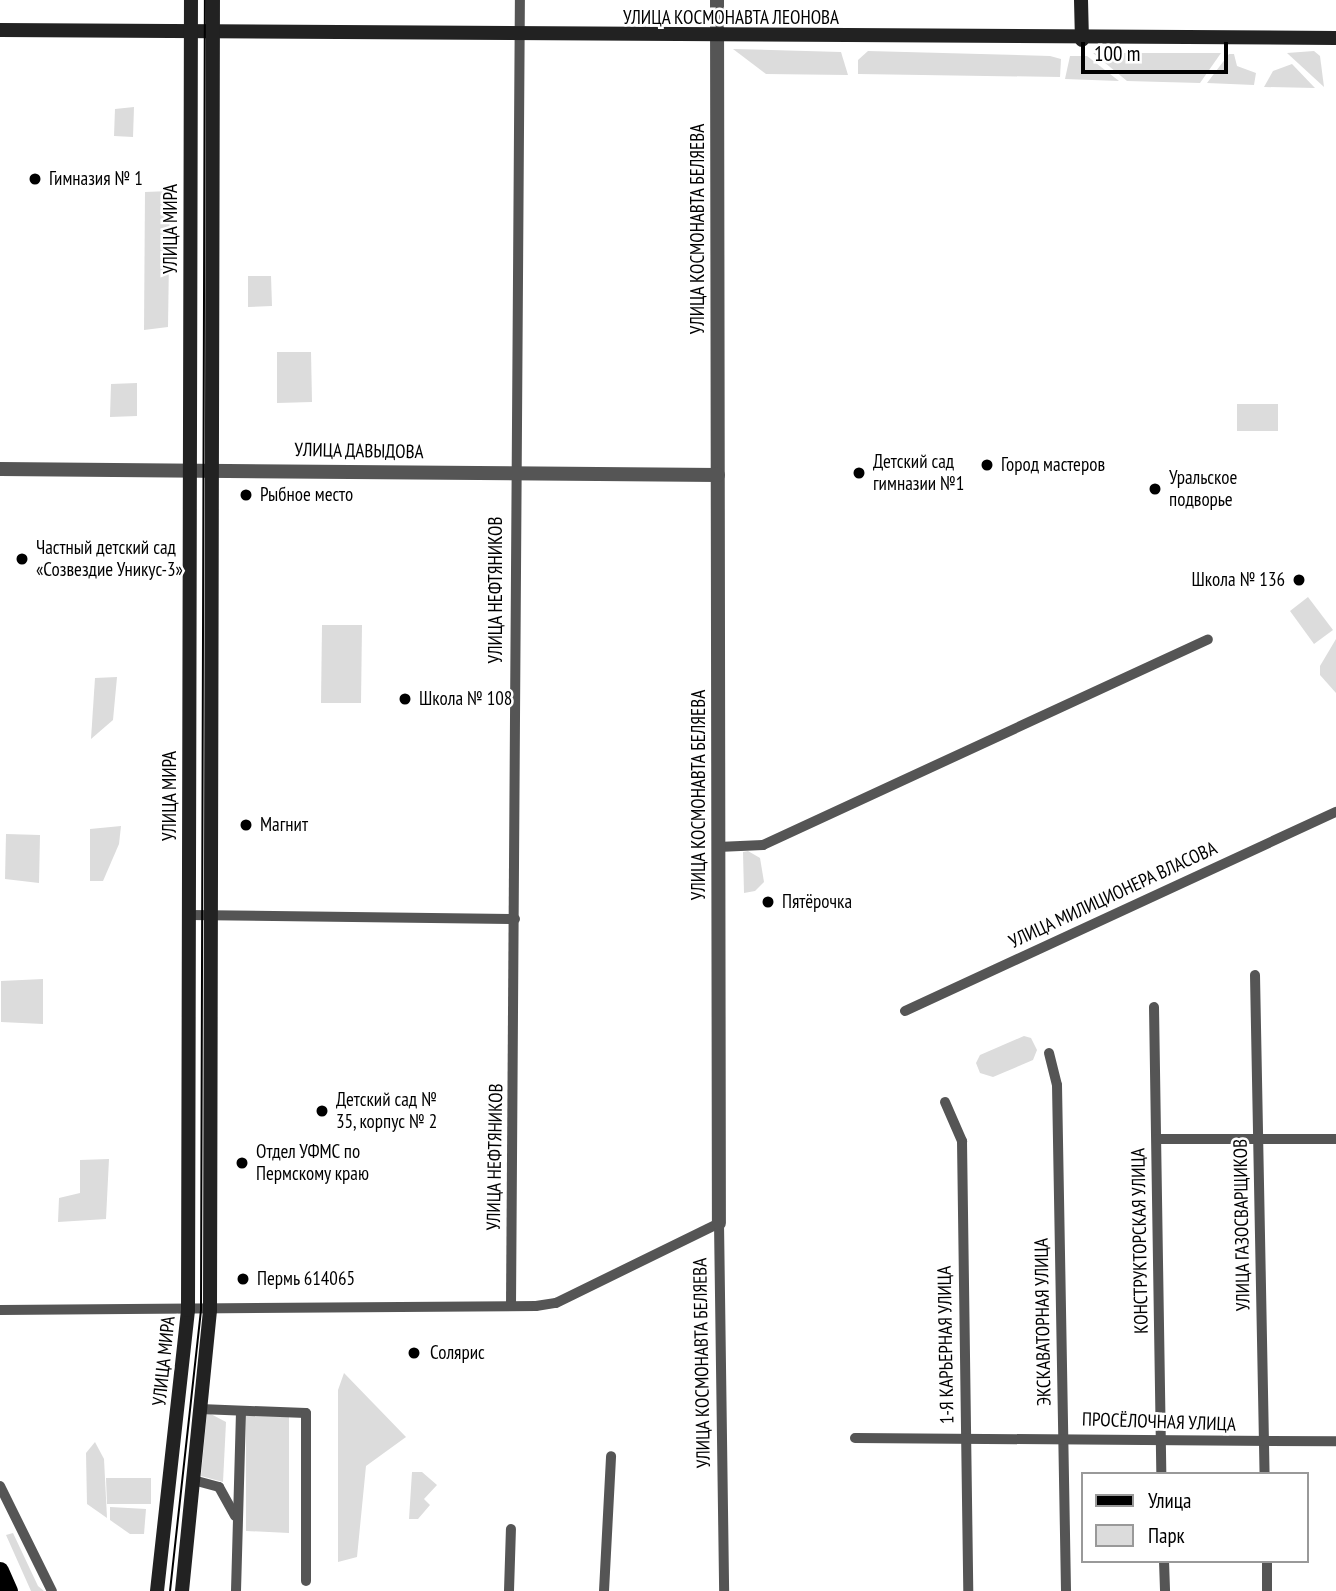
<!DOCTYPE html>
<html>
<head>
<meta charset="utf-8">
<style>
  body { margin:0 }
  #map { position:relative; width:1336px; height:1591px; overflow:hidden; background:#fff; font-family:"PT Sans Narrow",sans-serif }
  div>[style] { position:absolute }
  .green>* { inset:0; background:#dcdcdc }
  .minor>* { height:10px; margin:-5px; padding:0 5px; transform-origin:5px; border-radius:5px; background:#555 }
  .tertiary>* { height:14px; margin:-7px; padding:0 7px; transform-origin:7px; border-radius:7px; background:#555 }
  .secondary>* { height:14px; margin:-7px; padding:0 7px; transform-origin:7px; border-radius:7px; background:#222 }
  .primary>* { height:18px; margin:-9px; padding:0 9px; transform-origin:9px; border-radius:9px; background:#000 }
  .tram>* { height:2px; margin:-1px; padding:0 1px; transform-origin:1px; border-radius:1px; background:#000 }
  .dots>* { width:19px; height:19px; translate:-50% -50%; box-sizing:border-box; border:4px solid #fff; border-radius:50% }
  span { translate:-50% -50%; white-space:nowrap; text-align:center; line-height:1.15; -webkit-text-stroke:5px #fff; paint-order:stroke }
  .street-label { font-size:19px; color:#000 }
  .poi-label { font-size:19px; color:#000 }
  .left { translate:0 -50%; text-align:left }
  .right { translate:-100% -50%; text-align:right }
  .legend { position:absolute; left:1081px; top:1472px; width:228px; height:91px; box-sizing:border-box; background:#fff; border:2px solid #999; margin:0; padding:9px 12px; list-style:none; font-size:21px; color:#000 }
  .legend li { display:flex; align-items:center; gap:14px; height:35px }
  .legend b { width:35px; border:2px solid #999 }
  .scale { position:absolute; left:1081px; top:42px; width:147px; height:32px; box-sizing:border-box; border:4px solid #000; border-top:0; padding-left:9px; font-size:21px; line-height:24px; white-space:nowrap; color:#000; -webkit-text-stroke:5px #fff; paint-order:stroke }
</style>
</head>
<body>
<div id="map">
  <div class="green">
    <i style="clip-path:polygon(733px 49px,841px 52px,848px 75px,766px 74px)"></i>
    <i style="clip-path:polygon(868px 51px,1050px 56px,1061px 59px,1060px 77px,858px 74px,858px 60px)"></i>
    <i style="clip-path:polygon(1314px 51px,1320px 56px,1324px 87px,1287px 53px)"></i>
    <i style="clip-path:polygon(1093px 53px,1221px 53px,1200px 83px,1127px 81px)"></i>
    <i style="clip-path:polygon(1229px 54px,1234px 54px,1237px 66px,1256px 73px,1254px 85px,1207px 83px)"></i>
    <i style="clip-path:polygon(1070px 56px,1087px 56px,1119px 81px,1065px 79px)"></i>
    <i style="clip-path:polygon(1292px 64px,1315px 88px,1264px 87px,1273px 71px)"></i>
    <i style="clip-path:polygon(134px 107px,133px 137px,114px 136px,115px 109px)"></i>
    <i style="clip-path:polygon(170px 191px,168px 327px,144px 330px,145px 192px)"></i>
    <i style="clip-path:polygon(248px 276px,271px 276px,272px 306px,248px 307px)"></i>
    <i style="clip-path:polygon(277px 352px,311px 352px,312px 402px,277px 403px)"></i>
    <i style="clip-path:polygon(137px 383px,137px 416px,110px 417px,111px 384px)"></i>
    <i style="clip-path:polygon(1237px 404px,1278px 404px,1278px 431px,1237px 431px)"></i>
    <i style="clip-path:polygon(1308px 597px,1333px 630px,1314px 644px,1290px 611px)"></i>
    <i style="clip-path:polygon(322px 625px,362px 625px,361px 703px,321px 703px)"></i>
    <i style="clip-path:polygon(1336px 639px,1336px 693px,1320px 675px,1320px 666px)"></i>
    <i style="clip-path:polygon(117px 677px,113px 720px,91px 739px,95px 678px)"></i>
    <i style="clip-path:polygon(121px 826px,119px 844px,103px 881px,90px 881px,90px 829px)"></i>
    <i style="clip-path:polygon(6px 834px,40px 835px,39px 883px,5px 879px)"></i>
    <i style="clip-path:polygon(748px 851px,760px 858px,764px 882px,755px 891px,744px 893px,743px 852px)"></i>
    <i style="clip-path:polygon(43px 979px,43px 1024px,1px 1022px,1px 981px)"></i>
    <i style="clip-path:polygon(1024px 1036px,1031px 1038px,1037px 1050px,1033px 1060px,993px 1077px,980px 1073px,976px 1063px,980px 1055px)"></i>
    <i style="clip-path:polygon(109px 1159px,106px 1219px,58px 1222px,59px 1198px,80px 1193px,80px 1160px)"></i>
    <i style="clip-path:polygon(344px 1373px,406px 1437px,366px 1466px,357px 1557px,338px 1562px,338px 1390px)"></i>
    <i style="clip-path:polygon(207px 1412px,226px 1422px,223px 1482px,201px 1476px)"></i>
    <i style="clip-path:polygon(246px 1416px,289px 1416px,289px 1533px,246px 1531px)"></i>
    <i style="clip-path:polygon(95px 1442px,104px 1459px,107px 1518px,87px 1504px,86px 1453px)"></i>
    <i style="clip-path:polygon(412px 1472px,422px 1472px,437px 1485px,424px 1499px,430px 1505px,418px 1519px,409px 1519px)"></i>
    <i style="clip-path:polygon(106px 1478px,151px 1478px,151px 1504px,107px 1504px)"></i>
    <i style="clip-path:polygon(110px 1507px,146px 1509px,144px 1534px,130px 1534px,110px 1520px)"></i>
    <i style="clip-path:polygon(13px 1533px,38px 1586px,44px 1591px,31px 1591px,6px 1535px)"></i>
  </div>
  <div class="minor">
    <i style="left:718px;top:847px;width:45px;rotate:-2.5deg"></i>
    <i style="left:763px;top:845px;width:490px;rotate:-24.8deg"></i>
    <i style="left:189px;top:915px;width:326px;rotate:0.7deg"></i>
    <i style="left:1255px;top:975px;width:499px;rotate:88.9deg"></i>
    <i style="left:1154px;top:1007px;width:467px;rotate:89.1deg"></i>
    <i style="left:905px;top:1011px;width:475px;rotate:-24.8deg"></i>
    <i style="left:1049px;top:1053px;width:33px;rotate:76deg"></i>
    <i style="left:1057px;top:1085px;width:506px;rotate:88.98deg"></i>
    <i style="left:945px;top:1102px;width:43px;rotate:66.4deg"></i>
    <i style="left:962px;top:1141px;width:450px;rotate:89.2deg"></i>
    <i style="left:1157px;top:1139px;width:179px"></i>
    <i style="left:511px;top:1306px;width:1306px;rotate:-89.61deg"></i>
    <i style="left:0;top:1310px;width:536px;rotate:-0.43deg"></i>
    <i style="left:536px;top:1306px;width:20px;rotate:-9deg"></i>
    <i style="left:556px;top:1303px;width:182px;rotate:-26.1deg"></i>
    <i style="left:719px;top:1223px;width:368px;rotate:89.2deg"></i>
    <i style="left:200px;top:1409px;width:106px;rotate:2.2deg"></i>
    <i style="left:306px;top:1413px;width:168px;rotate:90deg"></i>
    <i style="left:855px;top:1438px;width:481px;rotate:0.4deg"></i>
    <i style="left:193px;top:1480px;width:27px;rotate:15deg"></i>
    <i style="left:219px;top:1487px;width:33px;rotate:61deg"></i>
    <i style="left:0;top:1486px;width:117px;rotate:63.7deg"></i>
    <i style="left:1164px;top:1561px;width:30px;rotate:88deg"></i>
    <i style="left:1267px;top:1561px;width:30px;rotate:90deg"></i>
    <i style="left:236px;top:1591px;width:179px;rotate:-88.4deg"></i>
    <i style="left:509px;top:1591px;width:62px;rotate:-88.2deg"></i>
    <i style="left:604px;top:1591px;width:135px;rotate:-87deg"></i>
  </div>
  <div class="tertiary">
    <i style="left:717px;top:0;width:1223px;rotate:89.91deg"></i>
    <i style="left:0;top:469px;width:718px;rotate:0.48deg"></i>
  </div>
  <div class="secondary">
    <i style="left:1081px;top:0;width:40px;rotate:88.6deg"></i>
    <i style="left:0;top:30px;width:1336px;rotate:0.34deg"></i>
    <i style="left:157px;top:1591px;width:283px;rotate:-83.7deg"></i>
    <i style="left:188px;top:1310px;width:1310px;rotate:-89.87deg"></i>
    <i style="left:182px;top:1591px;width:282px;rotate:-84.3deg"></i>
    <i style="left:210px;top:1310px;width:1310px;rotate:-89.87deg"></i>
  </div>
  <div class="primary">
    <i style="left:0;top:1571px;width:22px;rotate:66deg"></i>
  </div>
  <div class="tram">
    <i style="left:170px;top:1591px;width:283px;rotate:-83.7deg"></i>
    <i style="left:201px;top:1310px;width:1310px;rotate:-89.83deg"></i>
  </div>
  <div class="dots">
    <i style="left:35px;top:179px;background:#000"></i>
    <i style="left:987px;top:465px;background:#000"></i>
    <i style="left:859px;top:473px;background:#000"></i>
    <i style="left:1155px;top:489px;background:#000"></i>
    <i style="left:246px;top:495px;background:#000"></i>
    <i style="left:22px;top:559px;background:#000"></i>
    <i style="left:1299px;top:580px;background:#000"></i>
    <i style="left:405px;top:699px;background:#000"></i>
    <i style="left:246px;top:825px;background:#000"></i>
    <i style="left:768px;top:902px;background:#000"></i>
    <i style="left:322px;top:1111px;background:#000"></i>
    <i style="left:242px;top:1163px;background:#000"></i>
    <i style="left:243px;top:1279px;background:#000"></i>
    <i style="left:414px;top:1353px;background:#000"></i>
  </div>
  <div class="street-label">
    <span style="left:731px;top:18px">УЛИЦА КОСМОНАВТА ЛЕОНОВА</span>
    <span style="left:171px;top:229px;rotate:-90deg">УЛИЦА МИРА</span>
    <span style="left:698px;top:229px;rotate:-90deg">УЛИЦА КОСМОНАВТА БЕЛЯЕВА</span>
    <span style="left:359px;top:451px;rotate:1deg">УЛИЦА ДАВЫДОВА</span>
    <span style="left:496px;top:590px;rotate:-90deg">УЛИЦА НЕФТЯНИКОВ</span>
    <span style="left:699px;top:795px;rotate:-90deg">УЛИЦА КОСМОНАВТА БЕЛЯЕВА</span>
    <span style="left:170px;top:796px;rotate:-90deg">УЛИЦА МИРА</span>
    <span style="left:1113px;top:895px;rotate:-25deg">УЛИЦА МИЛИЦИОНЕРА ВЛАСОВА</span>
    <span style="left:495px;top:1157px;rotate:-89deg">УЛИЦА НЕФТЯНИКОВ</span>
    <span style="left:1242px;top:1225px;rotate:-91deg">УЛИЦА ГАЗОСВАРЩИКОВ</span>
    <span style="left:1140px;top:1241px;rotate:-91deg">КОНСТРУКТОРСКАЯ УЛИЦА</span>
    <span style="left:1043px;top:1322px;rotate:-91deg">ЭКСКАВАТОРНАЯ УЛИЦА</span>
    <span style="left:946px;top:1345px;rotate:-91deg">1-Я КАРЬЕРНАЯ УЛИЦА</span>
    <span style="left:164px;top:1361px;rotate:-84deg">УЛИЦА МИРА</span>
    <span style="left:702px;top:1363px;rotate:-91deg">УЛИЦА КОСМОНАВТА БЕЛЯЕВА</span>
    <span style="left:1159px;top:1422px;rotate:2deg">ПРОСЁЛОЧНАЯ УЛИЦА</span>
  </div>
  <div class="poi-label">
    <span class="left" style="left:49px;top:179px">Гимназия № 1</span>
    <span class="left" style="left:873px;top:473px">Детский сад<br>гимназии №1</span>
    <span class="left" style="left:1001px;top:465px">Город мастеров</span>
    <span class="left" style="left:1169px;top:489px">Уральское<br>подворье</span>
    <span class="left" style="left:260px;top:495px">Рыбное место</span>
    <span class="left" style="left:36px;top:559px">Частный детский сад<br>«Созвездие Уникус-3»</span>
    <span class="right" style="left:1285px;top:580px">Школа № 136</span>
    <span class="left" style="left:419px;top:699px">Школа № 108</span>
    <span class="left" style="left:260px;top:825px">Магнит</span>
    <span class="left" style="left:782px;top:902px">Пятёрочка</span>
    <span class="left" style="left:336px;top:1111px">Детский сад №<br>35, корпус № 2</span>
    <span class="left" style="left:256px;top:1163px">Отдел УФМС по<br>Пермскому краю</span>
    <span class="left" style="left:257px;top:1279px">Пермь 614065</span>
    <span class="left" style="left:430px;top:1353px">Солярис</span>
  </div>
  <ul class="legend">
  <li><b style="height:9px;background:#000"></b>Улица</li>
  <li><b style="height:19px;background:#dcdcdc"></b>Парк</li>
  </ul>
  <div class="scale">100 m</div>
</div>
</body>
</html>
